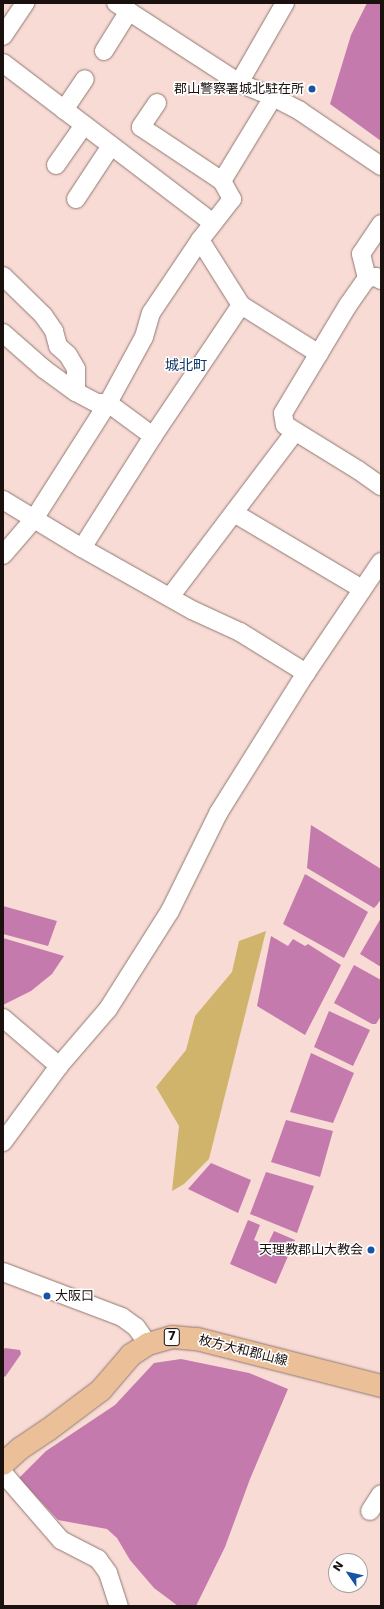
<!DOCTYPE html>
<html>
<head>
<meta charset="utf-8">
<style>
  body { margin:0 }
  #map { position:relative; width:384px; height:1609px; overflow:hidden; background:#f7dbd4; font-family:"DejaVu Sans","Noto Sans JP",sans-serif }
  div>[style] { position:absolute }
  .green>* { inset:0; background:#d0b46c }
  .water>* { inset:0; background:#c47aad }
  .roads { filter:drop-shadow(0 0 1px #917872) drop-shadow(0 0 1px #917872) }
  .street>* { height:18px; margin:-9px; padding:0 9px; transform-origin:9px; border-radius:9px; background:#fff }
  .primary>* { height:22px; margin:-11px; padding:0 11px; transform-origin:11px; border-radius:11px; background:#ebbf98 }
  .dots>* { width:11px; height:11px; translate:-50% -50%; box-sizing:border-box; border:2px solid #fff; border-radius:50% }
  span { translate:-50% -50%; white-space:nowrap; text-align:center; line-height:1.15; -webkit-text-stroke:3px #fff; paint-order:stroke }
  .shield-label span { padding:1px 3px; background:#fff; border:1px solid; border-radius:3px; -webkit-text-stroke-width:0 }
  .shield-label { font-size:12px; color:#1a110f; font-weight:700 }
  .poi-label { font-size:13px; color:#1a110f }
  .right { translate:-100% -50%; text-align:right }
  .left { translate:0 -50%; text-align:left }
  .street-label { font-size:13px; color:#1a110f }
  .neighbourhood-label { font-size:14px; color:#13386c }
  .frame { position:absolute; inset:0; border:4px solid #1a110f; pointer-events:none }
  .north { position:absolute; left:328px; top:1553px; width:40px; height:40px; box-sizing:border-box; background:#fff; border:1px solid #a3a09f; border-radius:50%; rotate:304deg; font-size:11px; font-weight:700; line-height:16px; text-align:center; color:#1a110f }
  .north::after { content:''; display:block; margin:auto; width:14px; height:18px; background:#1854a5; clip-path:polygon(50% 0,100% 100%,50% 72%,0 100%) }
</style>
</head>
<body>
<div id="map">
  <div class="green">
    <i style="clip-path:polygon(266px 931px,209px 1159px,184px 1184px,172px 1191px,179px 1126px,156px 1087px,186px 1050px,195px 1016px,232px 972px,239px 941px)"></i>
  </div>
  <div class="water">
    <i style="clip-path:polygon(367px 3px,381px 3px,381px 141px,330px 104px,351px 35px)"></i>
    <i style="clip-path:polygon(311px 825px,381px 869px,381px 899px,377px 905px,374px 908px,307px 868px)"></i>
    <i style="clip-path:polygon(305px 874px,368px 912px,344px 958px,283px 924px)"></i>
    <i style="clip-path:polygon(3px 906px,57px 921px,48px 946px,3px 934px)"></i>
    <i style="clip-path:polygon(381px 918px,381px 967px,360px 954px)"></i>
    <i style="clip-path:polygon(271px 936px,288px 946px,293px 939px,305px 946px,308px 944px,341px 965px,305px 1035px,257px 1006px)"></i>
    <i style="clip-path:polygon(3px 938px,64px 956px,52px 974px,31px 991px,3px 1005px)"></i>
    <i style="clip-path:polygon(354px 965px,381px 980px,381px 1016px,376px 1024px,372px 1024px,334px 1003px)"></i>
    <i style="clip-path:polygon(329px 1011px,370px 1030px,353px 1066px,314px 1047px)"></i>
    <i style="clip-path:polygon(311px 1053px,354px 1073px,333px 1123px,290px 1112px)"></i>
    <i style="clip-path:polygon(286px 1120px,333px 1131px,320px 1177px,271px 1162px)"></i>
    <i style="clip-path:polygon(211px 1163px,251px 1180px,238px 1213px,188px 1189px)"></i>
    <i style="clip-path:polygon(266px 1172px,314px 1186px,297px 1233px,250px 1214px)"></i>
    <i style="clip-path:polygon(248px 1220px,260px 1225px,254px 1240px,267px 1246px,274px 1231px,295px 1240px,276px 1284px,230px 1264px)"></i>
    <i style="clip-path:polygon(5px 1348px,20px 1350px,21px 1354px,5px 1377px,3px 1375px,3px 1351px)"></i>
    <i style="clip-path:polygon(181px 1359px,249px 1373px,288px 1389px,250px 1479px,225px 1547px,196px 1606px,178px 1606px,154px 1588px,130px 1560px,117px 1538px,107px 1529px,58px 1520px,19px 1478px,46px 1451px,115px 1405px,154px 1363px)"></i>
  </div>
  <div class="roads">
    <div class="street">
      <i style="left:116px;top:3px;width:147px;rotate:33deg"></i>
      <i style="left:239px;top:83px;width:37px;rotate:22deg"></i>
      <i style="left:273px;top:97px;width:30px;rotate:27deg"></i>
      <i style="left:300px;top:111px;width:98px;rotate:34.2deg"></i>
      <i style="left:3px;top:36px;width:40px;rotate:-56deg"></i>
      <i style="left:104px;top:51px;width:47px;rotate:-58deg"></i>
      <i style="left:3px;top:63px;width:264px;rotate:37.3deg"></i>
      <i style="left:239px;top:83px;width:92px;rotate:-60.1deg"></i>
      <i style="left:157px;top:103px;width:29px;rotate:124deg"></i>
      <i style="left:141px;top:127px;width:97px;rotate:33.7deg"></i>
      <i style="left:64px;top:110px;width:37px;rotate:-56deg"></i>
      <i style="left:56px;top:165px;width:49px;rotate:-55deg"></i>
      <i style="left:76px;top:199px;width:64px;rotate:-56.6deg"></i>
      <i style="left:200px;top:240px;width:77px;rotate:57.8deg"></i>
      <i style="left:241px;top:305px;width:92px;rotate:32.1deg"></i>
      <i style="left:3px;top:276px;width:56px;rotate:44.3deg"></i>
      <i style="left:43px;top:315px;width:19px;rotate:55deg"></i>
      <i style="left:54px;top:331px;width:16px;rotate:75deg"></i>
      <i style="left:58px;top:346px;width:13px;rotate:42deg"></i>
      <i style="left:68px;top:355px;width:16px;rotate:60deg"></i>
      <i style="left:76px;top:369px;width:23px;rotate:90deg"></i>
      <i style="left:367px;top:278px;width:25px;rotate:-104deg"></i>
      <i style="left:361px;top:254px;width:36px;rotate:-56deg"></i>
      <i style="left:381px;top:280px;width:6px;rotate:-149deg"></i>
      <i style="left:376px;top:277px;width:9px;rotate:174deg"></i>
      <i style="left:367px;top:278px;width:33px;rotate:125deg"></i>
      <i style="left:348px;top:305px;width:126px;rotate:121deg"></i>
      <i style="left:283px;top:413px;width:12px;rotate:81deg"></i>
      <i style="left:285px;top:425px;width:86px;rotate:31.7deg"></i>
      <i style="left:358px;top:470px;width:28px;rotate:35deg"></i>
      <i style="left:3px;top:333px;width:55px;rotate:41.3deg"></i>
      <i style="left:44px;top:369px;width:39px;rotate:36deg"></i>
      <i style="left:76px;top:392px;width:24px;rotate:28deg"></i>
      <i style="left:97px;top:403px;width:11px"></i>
      <i style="left:108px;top:403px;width:56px;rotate:36.3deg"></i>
      <i style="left:3px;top:500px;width:92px;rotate:31.3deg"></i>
      <i style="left:82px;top:548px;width:126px;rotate:29.4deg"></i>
      <i style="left:192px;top:610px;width:53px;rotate:24.6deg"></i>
      <i style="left:240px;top:632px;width:78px;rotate:31.8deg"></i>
      <i style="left:234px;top:513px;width:149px;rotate:30.7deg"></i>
      <i style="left:82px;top:548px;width:133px;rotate:-57.6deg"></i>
      <i style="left:153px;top:436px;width:158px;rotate:-56.1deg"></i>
      <i style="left:3px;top:555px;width:48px;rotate:-49.3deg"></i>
      <i style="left:34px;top:519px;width:138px;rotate:-57.5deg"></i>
      <i style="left:108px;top:403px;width:75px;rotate:-61.4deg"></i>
      <i style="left:144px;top:337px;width:25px;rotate:-74deg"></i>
      <i style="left:151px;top:313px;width:88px;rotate:-56.1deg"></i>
      <i style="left:200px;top:240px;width:52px;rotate:-52deg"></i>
      <i style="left:232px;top:199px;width:21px;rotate:-119deg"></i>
      <i style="left:222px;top:181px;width:98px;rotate:-58.7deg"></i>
      <i style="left:170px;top:597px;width:207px;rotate:-52.9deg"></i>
      <i style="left:3px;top:1018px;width:74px;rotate:40.6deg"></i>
      <i style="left:3px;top:1142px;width:94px;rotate:-53.6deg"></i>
      <i style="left:59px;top:1066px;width:75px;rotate:-49.3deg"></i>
      <i style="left:108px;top:1009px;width:116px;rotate:-57.7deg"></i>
      <i style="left:170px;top:911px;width:110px;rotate:-63.7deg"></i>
      <i style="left:219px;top:812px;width:164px;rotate:-58deg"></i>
      <i style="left:306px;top:673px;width:134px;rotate:-56deg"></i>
      <i style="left:3px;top:1272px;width:127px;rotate:20.7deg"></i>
      <i style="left:122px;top:1317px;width:17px;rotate:36deg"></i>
      <i style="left:136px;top:1327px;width:21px;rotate:55deg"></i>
      <i style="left:3px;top:1473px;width:89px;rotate:49.1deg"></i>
      <i style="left:61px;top:1540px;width:42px;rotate:27.2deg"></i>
      <i style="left:98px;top:1559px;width:17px;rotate:54deg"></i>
      <i style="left:108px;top:1573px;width:35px;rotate:72deg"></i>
      <i style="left:370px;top:1511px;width:20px;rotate:-57deg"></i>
    </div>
    <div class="primary">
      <i style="left:3px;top:1464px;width:24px;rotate:-42deg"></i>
      <i style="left:21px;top:1448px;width:32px;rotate:-34deg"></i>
      <i style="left:48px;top:1430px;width:66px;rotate:-37deg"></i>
      <i style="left:101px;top:1390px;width:46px;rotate:-49.4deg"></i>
      <i style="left:131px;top:1355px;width:20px;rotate:-33deg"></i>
      <i style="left:148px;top:1344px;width:25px;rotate:-16deg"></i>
      <i style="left:172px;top:1337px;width:25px;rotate:5deg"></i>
      <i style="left:197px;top:1339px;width:190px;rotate:14.3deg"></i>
    </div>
  </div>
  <div class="dots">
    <i style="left:312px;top:89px;background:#1854a5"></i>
    <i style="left:371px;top:1250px;background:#1854a5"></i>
    <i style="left:47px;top:1296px;background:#1854a5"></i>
  </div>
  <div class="shield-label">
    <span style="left:172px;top:1337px">7</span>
  </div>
  <div class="poi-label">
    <span class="right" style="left:304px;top:89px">郡山警察署城北駐在所</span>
    <span class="right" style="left:363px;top:1250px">天理教郡山大教会</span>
    <span class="left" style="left:55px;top:1296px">大阪口</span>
  </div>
  <div class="street-label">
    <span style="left:243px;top:1351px;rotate:14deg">枚方大和郡山線</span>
  </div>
  <div class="neighbourhood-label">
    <span style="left:186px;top:365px">城北町</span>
  </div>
  <div class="frame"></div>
  <div class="north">N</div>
</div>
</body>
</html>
